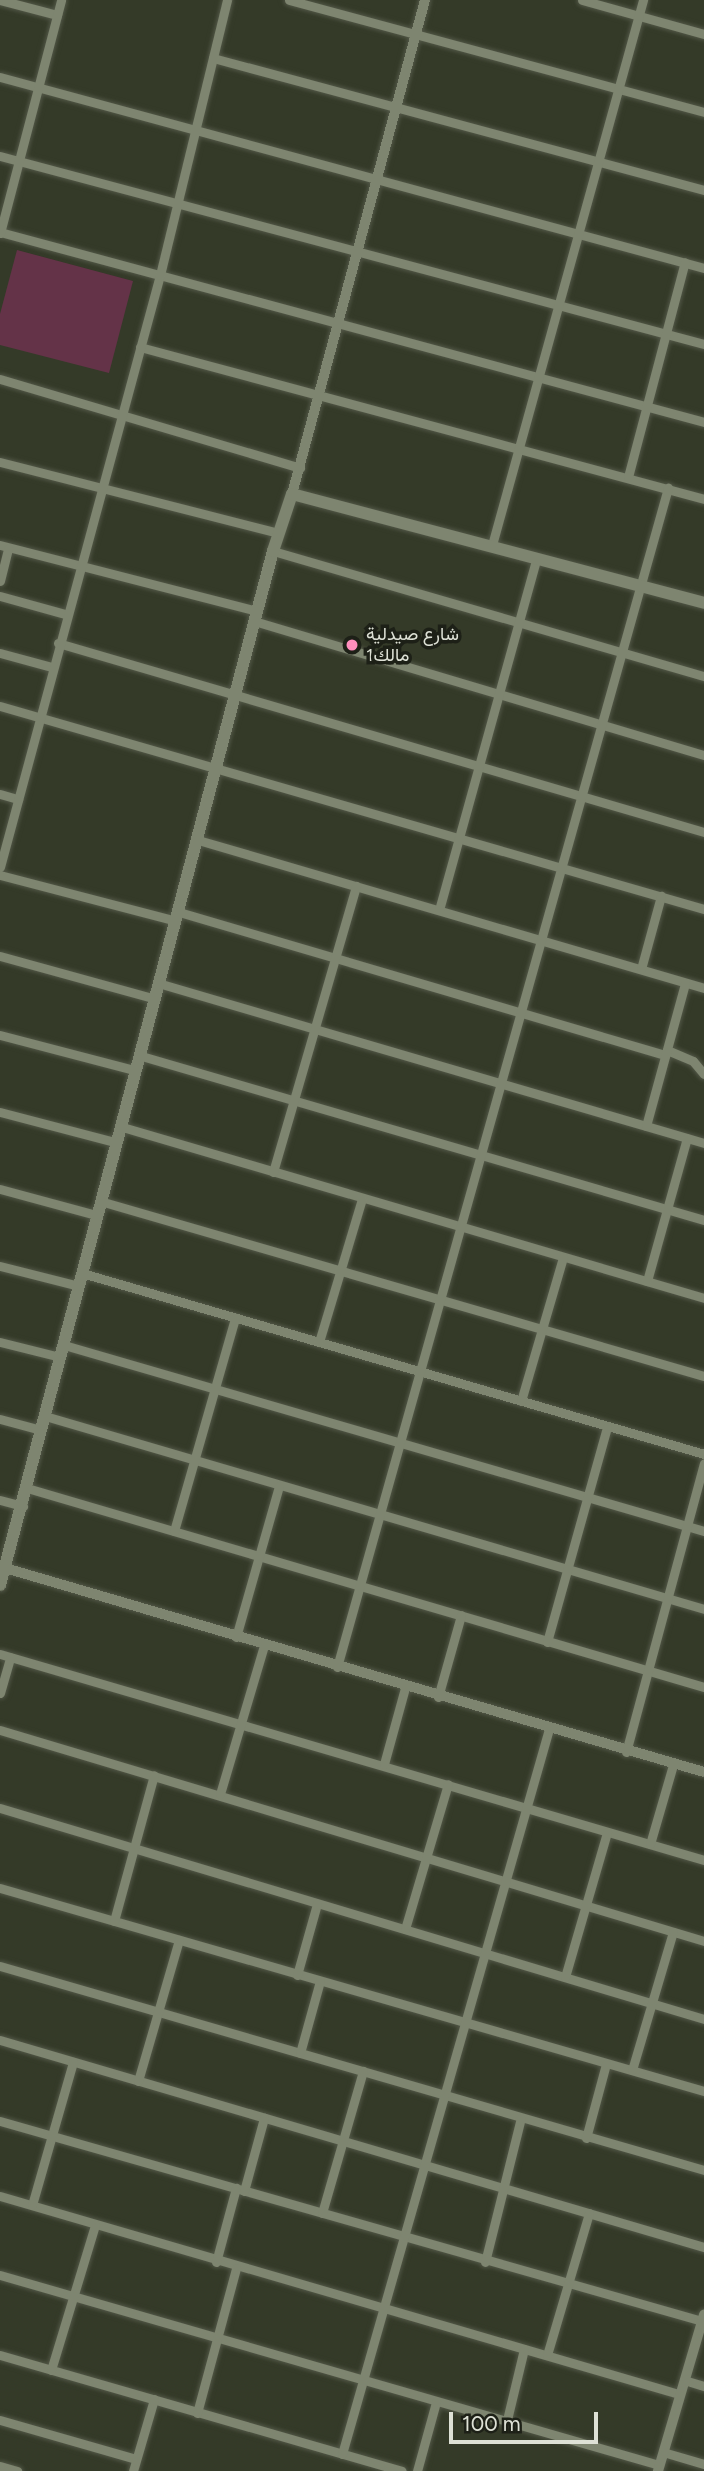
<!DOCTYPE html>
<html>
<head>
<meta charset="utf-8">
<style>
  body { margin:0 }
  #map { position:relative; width:704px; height:2471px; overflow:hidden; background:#343a28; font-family:Figtree,Vazirmatn,sans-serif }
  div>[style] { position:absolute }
  .green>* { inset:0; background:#643348 }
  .roads { filter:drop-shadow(0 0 2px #525747) drop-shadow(0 0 2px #525747) }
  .minor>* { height:9px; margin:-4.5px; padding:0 4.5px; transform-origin:4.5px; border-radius:4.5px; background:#7e8570 }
  .tertiary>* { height:10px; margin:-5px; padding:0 5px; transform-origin:5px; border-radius:5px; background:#7e8570 }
  .secondary>* { height:12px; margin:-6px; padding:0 6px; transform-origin:6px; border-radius:6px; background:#7e8570 }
  .dots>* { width:19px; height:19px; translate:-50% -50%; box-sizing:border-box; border:4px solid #1d2017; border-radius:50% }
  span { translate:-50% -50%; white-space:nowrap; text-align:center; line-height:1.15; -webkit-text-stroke:7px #1d2017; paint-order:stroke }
  .poi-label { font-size:18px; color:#dee1d6 }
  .left { translate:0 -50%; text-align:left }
  .scale { position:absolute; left:449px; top:2412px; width:149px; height:32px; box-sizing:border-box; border:4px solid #dee1d6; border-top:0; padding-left:9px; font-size:21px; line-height:24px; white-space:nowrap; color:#dee1d6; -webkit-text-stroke:5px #1d2017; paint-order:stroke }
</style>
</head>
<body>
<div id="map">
  <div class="green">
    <i style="clip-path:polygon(17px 250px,133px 281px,109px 373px,0 345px,0 314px)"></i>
  </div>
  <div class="roads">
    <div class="minor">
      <i style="left:0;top:0;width:59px;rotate:14.7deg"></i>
      <i style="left:289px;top:0;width:430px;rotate:15.1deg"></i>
      <i style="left:582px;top:0;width:127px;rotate:15.6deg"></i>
      <i style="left:213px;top:58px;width:508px;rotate:15.05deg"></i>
      <i style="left:0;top:77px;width:729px;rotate:15.18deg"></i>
      <i style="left:0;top:156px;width:729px;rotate:14.95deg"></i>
      <i style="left:0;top:232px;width:729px;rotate:15.1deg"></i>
      <i style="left:0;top:233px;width:241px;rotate:-75.3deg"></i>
      <i style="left:140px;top:347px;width:584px;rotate:15.08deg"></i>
      <i style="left:0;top:379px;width:313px;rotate:16.5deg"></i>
      <i style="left:0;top:462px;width:287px;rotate:14.3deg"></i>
      <i style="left:628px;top:477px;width:222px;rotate:-75.2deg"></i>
      <i style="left:0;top:545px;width:265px;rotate:14.4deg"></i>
      <i style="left:492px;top:545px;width:566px;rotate:-74.51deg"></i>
      <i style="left:273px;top:551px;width:449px;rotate:16.2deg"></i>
      <i style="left:0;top:581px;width:34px;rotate:-76deg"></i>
      <i style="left:0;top:596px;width:67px;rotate:15.5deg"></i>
      <i style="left:254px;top:621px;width:470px;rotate:16.6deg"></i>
      <i style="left:58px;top:643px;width:673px;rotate:16.31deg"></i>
      <i style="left:0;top:653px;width:54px;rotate:15.1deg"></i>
      <i style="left:0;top:706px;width:733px;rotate:16.09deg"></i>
      <i style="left:0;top:794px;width:19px;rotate:16deg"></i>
      <i style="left:198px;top:840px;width:527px;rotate:16.3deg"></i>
      <i style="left:0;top:867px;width:613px;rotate:-74.88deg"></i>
      <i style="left:160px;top:275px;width:283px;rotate:-76.3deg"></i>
      <i style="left:0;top:875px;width:182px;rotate:14.6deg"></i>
      <i style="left:439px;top:910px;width:366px;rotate:-74.5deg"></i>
      <i style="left:179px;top:912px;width:507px;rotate:16.4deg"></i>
      <i style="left:0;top:956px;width:159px;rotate:15.4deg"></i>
      <i style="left:641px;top:969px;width:76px;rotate:-74.7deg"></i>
      <i style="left:158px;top:983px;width:569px;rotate:16.33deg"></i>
      <i style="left:0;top:1035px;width:138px;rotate:14.6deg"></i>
      <i style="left:667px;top:1050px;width:28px;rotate:23deg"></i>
      <i style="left:693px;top:1061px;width:17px;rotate:50deg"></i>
      <i style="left:138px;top:1055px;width:590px;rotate:16.25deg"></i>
      <i style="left:0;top:1112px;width:118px;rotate:14.7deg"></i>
      <i style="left:119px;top:1126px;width:610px;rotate:16.38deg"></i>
      <i style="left:646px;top:1126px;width:148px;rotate:-74.7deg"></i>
      <i style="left:273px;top:1172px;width:298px;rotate:-73.8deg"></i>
      <i style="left:0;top:1189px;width:99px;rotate:15.2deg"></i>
      <i style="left:100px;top:1201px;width:629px;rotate:16.16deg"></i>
      <i style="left:0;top:1266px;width:81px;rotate:14.2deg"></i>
      <i style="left:82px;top:1273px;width:648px;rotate:16.22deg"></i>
      <i style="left:647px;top:1281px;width:148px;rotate:-74.4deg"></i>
      <i style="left:0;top:1342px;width:62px;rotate:14deg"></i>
      <i style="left:319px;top:1342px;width:149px;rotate:-73.3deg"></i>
      <i style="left:64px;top:1345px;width:666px;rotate:16.21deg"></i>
      <i style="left:521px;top:1401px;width:150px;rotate:-73.7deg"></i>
      <i style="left:45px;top:1416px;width:687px;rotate:16.32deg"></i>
      <i style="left:0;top:1419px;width:42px;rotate:15deg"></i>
      <i style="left:27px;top:1488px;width:706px;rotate:16.38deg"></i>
      <i style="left:0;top:1500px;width:24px;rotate:15deg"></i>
      <i style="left:174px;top:1531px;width:222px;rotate:-74deg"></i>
      <i style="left:236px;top:1637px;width:157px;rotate:-74.1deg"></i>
      <i style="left:547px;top:1642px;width:223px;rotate:-74.4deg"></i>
      <i style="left:0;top:1654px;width:734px;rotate:16.31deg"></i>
      <i style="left:337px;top:1667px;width:1225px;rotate:-74.32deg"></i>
      <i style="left:0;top:1693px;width:37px;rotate:-74deg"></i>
      <i style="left:438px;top:1697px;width:85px;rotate:-74.3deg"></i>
      <i style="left:0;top:1730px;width:735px;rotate:16.68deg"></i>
      <i style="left:626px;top:1752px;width:299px;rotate:-74.9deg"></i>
      <i style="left:384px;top:1764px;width:79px;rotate:-74.6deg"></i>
      <i style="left:220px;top:1794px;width:155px;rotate:-73.5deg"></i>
      <i style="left:0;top:1808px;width:735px;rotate:16.68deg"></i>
      <i style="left:650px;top:1844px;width:82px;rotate:-73.8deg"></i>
      <i style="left:0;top:1888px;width:733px;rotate:16.09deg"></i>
      <i style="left:114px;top:1921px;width:151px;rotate:-74.7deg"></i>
      <i style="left:405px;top:1929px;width:151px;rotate:-73.5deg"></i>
      <i style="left:0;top:1966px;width:733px;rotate:16.16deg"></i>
      <i style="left:297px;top:1975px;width:74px;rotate:-74.3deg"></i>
      <i style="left:565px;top:1977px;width:151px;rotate:-73.8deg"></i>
      <i style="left:0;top:2040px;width:734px;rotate:16.39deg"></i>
      <i style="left:300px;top:2053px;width:75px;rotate:-74.5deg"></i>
      <i style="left:632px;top:2070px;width:144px;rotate:-73.5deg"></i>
      <i style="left:138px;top:2081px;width:147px;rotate:-73.8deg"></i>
      <i style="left:0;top:2121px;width:730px;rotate:15.9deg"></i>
      <i style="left:586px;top:2138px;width:77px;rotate:-74.9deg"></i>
      <i style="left:244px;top:2191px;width:76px;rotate:-74.7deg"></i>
      <i style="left:0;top:2196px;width:707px;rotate:16.26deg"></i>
      <i style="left:32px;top:2205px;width:149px;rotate:-74deg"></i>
      <i style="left:322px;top:2213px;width:148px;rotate:-73.9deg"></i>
      <i style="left:216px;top:2262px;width:77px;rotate:-74.9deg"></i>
      <i style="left:485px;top:2262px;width:148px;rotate:-76deg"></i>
      <i style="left:0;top:2275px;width:686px;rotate:16.08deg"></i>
      <i style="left:0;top:2355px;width:418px;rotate:16.1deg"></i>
      <i style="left:547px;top:2355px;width:148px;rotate:-73.5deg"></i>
      <i style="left:51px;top:2370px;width:152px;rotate:-73.1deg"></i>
      <i style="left:684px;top:2380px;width:21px;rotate:17deg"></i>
      <i style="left:197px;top:2413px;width:150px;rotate:-74.9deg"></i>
      <i style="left:0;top:2420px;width:141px;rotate:16deg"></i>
      <i style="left:506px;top:2424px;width:77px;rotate:-76.5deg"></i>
      <i style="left:663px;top:2452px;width:43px;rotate:16.3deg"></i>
      <i style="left:342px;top:2454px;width:754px;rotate:-74.07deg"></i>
      <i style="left:0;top:2466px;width:18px;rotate:16deg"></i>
      <i style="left:133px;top:2471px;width:75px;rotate:-73.7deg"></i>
      <i style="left:417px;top:2471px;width:72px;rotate:-74.6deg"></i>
    </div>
    <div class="tertiary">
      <i style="left:292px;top:494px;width:512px;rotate:-74.93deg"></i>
      <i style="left:5px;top:1568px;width:728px;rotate:16.27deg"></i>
      <i style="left:658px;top:2471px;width:163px;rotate:-73.6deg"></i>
    </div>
    <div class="secondary">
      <i style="left:0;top:1585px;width:1069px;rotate:-75.21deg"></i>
      <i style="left:273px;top:551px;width:60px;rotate:-71.6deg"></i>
      <i style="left:292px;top:494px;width:426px;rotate:14.8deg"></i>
    </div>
  </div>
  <div class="dots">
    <i style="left:352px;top:645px;background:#fe8ebd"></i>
  </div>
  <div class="poi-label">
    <span class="left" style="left:366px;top:645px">شارع صيدلية<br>مالك1</span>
  </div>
  <div class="scale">100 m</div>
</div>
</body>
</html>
